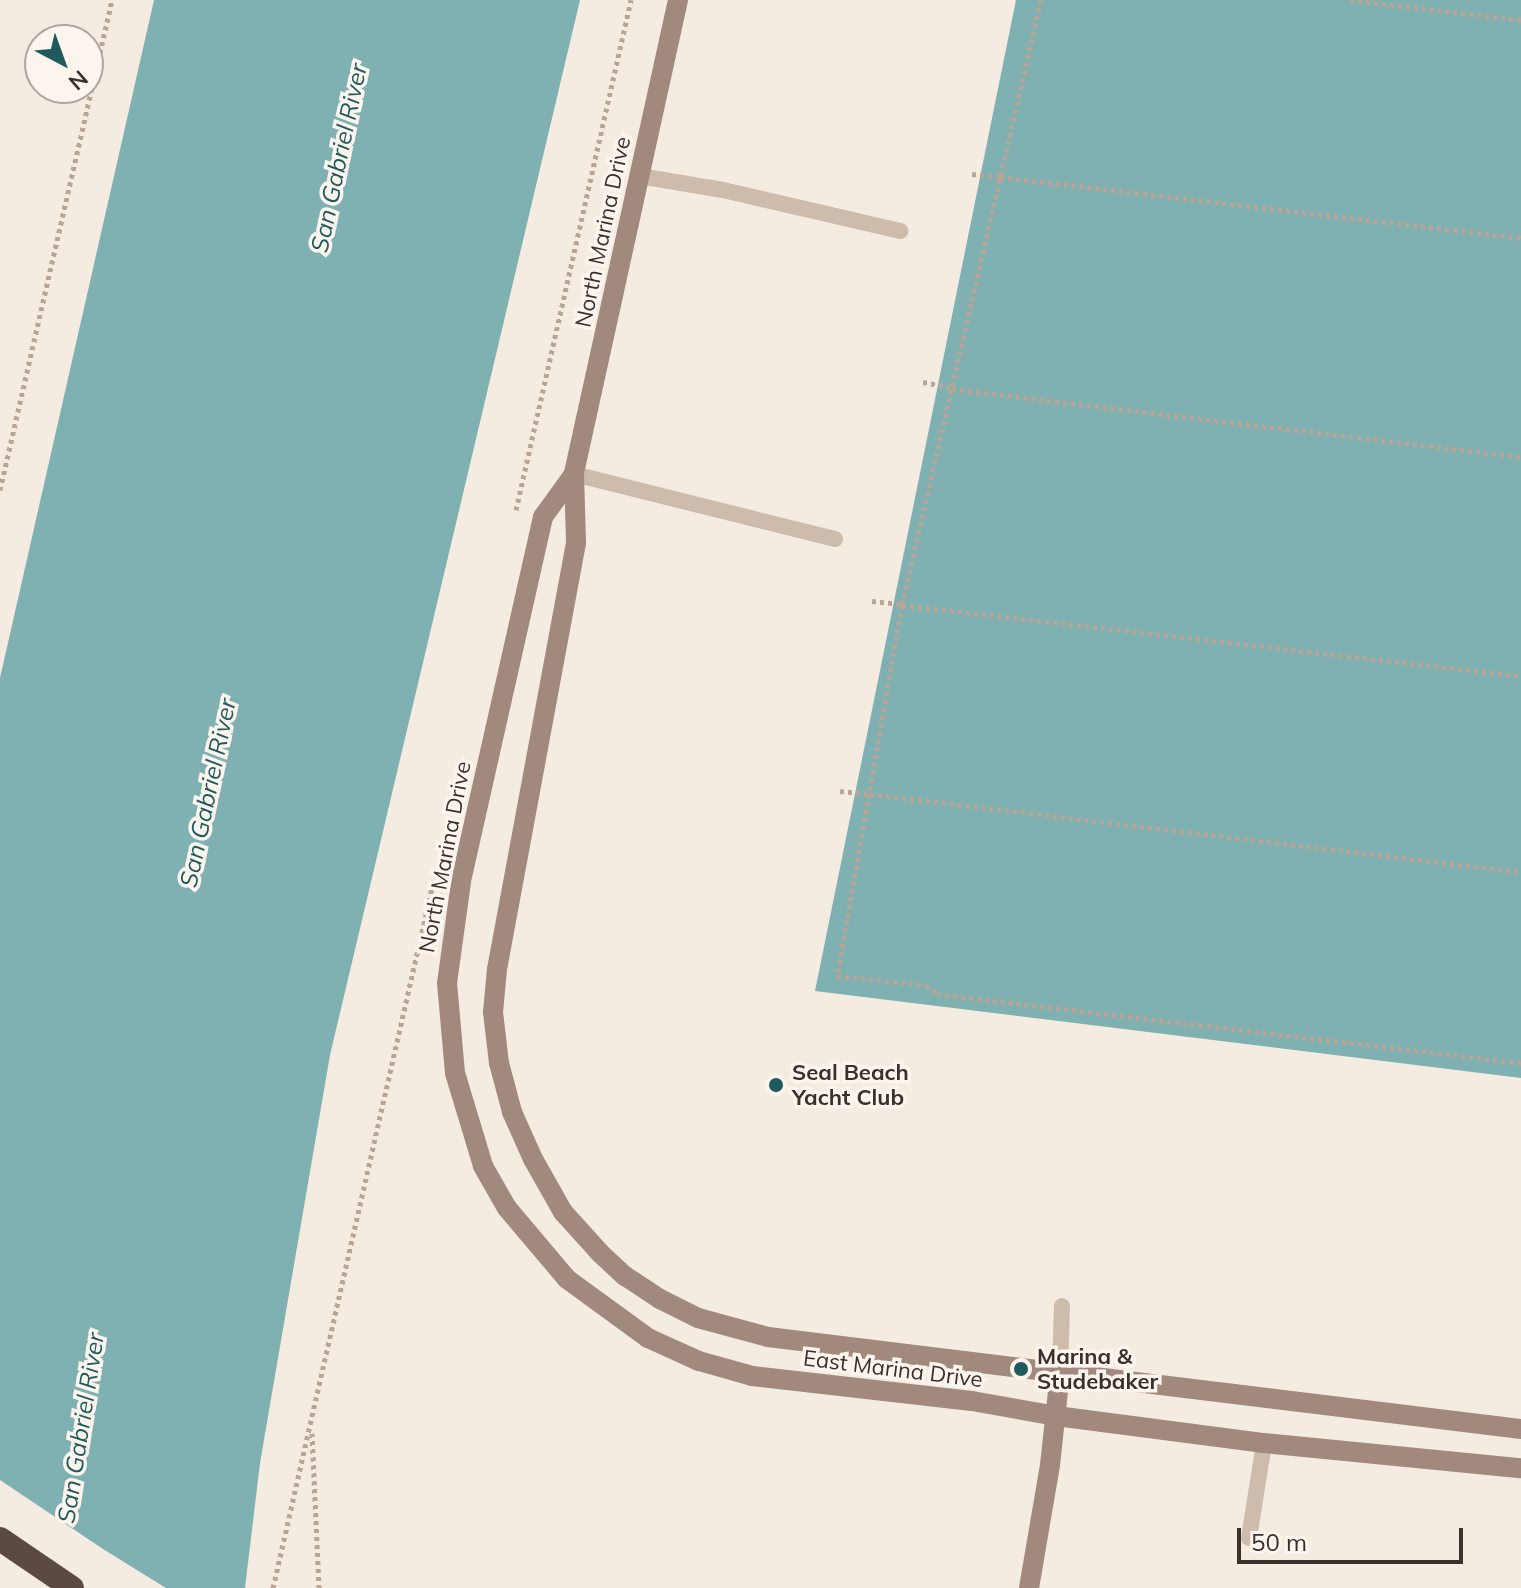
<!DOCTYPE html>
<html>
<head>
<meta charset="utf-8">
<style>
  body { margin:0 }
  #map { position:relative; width:1521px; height:1588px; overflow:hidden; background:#f4ebe1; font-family:Mulish,sans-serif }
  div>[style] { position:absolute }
  .water>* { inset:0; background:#7fb0b2 }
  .pier>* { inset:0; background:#f4ebe1 }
  .path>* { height:5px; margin-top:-2.5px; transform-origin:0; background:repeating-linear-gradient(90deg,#b9a596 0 4px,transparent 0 8px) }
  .lane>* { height:16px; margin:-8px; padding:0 8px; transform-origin:8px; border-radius:8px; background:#cdbbac }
  .secondary>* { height:20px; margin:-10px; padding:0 10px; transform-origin:10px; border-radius:10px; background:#a18a7d }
  .highway>* { height:24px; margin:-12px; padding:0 12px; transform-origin:12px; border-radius:12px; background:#5c4a42 }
  .dots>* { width:22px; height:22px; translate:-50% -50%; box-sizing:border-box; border:4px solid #fbf5ee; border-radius:50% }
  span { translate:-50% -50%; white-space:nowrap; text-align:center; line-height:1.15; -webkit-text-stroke:7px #fbf5ee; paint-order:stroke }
  .street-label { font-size:22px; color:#3b302b }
  .poi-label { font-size:22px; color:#3b302b; font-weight:700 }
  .left { translate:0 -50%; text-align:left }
  .water-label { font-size:24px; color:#1f5a5e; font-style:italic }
  .north { position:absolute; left:24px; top:24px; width:80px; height:80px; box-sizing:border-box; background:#fbf5ee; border:2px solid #aea6a0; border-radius:50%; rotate:139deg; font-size:22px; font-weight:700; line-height:32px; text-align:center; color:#3b302b }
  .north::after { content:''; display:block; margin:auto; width:28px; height:36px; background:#1f5a5e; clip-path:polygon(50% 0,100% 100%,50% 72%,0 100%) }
  .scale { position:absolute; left:1237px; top:1528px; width:226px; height:36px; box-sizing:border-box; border:4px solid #3b302b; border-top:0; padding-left:10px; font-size:24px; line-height:28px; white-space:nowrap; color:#3b302b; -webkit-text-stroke:6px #fbf5ee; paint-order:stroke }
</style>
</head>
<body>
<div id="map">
  <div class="water">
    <i style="clip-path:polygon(154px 0,580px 0,330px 1055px,260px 1463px,245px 1588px,0 1588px,0 678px)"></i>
    <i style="clip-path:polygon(1016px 0,1521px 0,1521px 1078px,815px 991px)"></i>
  </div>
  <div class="pier">
    <i style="clip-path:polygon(0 1480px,103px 1549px,166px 1588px,0 1588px)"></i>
  </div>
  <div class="path">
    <i style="left:1041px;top:0;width:621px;rotate:102.94deg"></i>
    <i style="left:902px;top:605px;width:377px;rotate:99.9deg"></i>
    <i style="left:837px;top:976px;width:89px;rotate:5.8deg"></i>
    <i style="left:926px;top:985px;width:14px;rotate:39deg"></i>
    <i style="left:937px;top:994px;width:588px;rotate:6.74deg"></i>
    <i style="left:1350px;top:0;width:172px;rotate:6.7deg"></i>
    <i style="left:972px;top:174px;width:31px;rotate:6deg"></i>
    <i style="left:1000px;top:177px;width:525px;rotate:6.68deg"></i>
    <i style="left:923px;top:382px;width:31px;rotate:11deg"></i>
    <i style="left:952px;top:389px;width:573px;rotate:6.81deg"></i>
    <i style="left:0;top:490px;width:503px;rotate:-77.12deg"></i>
    <i style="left:516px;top:510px;width:523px;rotate:-77.29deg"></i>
    <i style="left:872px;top:601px;width:30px;rotate:6deg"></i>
    <i style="left:902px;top:605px;width:623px;rotate:6.54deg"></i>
    <i style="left:840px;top:791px;width:30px;rotate:6deg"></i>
    <i style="left:870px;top:794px;width:656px;rotate:6.83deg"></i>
    <i style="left:312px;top:1433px;width:155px;rotate:87.4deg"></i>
    <i style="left:273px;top:1588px;width:723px;rotate:-77.21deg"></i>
  </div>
  <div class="lane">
    <i style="left:640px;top:176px;width:84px;rotate:9.6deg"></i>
    <i style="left:723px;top:190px;width:182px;rotate:13deg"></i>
    <i style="left:574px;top:474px;width:269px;rotate:14deg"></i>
    <i style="left:1060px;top:1373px;width:67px;rotate:-88.3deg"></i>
    <i style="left:1249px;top:1538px;width:96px;rotate:-81deg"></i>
  </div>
  <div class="secondary">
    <i style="left:678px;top:0;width:485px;rotate:102.4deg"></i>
    <i style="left:574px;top:474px;width:69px;rotate:88.3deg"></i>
    <i style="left:576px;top:543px;width:433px;rotate:100.5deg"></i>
    <i style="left:497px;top:969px;width:43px;rotate:95.3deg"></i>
    <i style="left:493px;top:1012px;width:51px;rotate:83.3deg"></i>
    <i style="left:499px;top:1063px;width:51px;rotate:75.1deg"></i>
    <i style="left:512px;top:1112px;width:51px;rotate:65.9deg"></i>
    <i style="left:533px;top:1159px;width:61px;rotate:60.5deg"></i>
    <i style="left:563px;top:1212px;width:55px;rotate:47.9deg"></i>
    <i style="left:600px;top:1253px;width:34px;rotate:43deg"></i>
    <i style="left:625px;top:1276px;width:42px;rotate:33.3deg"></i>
    <i style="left:660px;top:1299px;width:42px;rotate:26.6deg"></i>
    <i style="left:698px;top:1318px;width:73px;rotate:15.2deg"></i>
    <i style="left:768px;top:1337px;width:759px;rotate:6.97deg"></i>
    <i style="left:574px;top:474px;width:53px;rotate:125.8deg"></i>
    <i style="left:543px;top:517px;width:367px;rotate:102.7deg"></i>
    <i style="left:462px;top:875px;width:109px;rotate:97.9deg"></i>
    <i style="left:447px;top:983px;width:90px;rotate:84.9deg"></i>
    <i style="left:455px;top:1073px;width:97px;rotate:73.2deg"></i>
    <i style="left:483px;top:1166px;width:48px;rotate:60.3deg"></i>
    <i style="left:507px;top:1208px;width:93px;rotate:49.8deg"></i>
    <i style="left:567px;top:1279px;width:100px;rotate:36.1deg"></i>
    <i style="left:648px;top:1338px;width:56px;rotate:24.3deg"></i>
    <i style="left:699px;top:1361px;width:55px;rotate:15.8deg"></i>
    <i style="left:752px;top:1376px;width:221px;rotate:6.5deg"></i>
    <i style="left:972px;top:1401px;width:85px;rotate:10.1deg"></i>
    <i style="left:1056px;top:1416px;width:210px;rotate:7.4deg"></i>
    <i style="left:1264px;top:1443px;width:258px;rotate:5.6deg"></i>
    <i style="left:1029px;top:1588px;width:125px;rotate:-80.3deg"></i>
    <i style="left:1050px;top:1465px;width:93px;rotate:-83.8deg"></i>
  </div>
  <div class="highway">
    <i style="left:0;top:1539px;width:87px;rotate:34.2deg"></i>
  </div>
  <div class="dots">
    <i style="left:776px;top:1085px;background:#1f5a5e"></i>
    <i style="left:1021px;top:1369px;background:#1f5a5e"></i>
  </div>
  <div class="street-label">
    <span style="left:603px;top:232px;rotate:-78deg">North Marina Drive</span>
    <span style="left:445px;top:857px;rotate:-79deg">North Marina Drive</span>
    <span style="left:893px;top:1369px;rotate:7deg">East Marina Drive</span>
  </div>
  <div class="poi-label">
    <span class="left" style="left:792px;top:1085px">Seal Beach<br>Yacht Club</span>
    <span class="left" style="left:1037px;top:1369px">Marina &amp;<br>Studebaker</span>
  </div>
  <div class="water-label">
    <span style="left:339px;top:158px;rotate:-78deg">San Gabriel River</span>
    <span style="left:208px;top:793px;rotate:-78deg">San Gabriel River</span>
    <span style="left:81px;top:1428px;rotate:-81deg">San Gabriel River</span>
  </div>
  <div class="north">N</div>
  <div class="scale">50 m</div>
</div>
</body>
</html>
